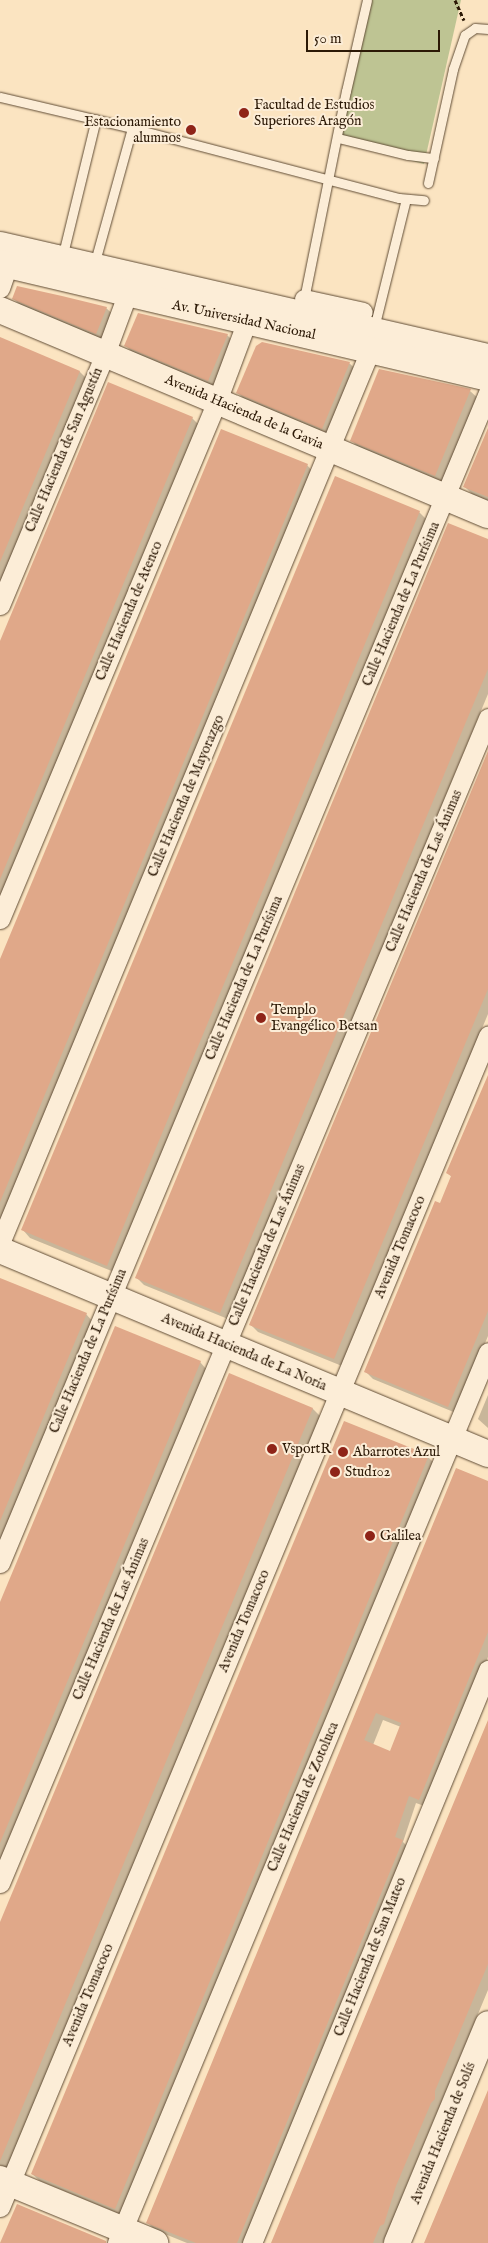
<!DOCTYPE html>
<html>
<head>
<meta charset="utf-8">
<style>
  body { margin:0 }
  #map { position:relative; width:488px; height:2243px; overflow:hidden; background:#fbe4c1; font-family:"IM FELL English",serif }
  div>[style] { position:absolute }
  .green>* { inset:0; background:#bec493 }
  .shadow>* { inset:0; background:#0003 }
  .building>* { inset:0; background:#e0a889 }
  .path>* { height:3px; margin-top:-1.5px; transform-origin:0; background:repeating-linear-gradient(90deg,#2c1906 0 4px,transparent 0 6.5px) }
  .roads { filter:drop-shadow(0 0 1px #604c35) drop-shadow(0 0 1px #604c35) }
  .lane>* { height:9px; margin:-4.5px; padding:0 4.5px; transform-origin:4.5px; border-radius:4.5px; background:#fcedd7 }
  .street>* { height:19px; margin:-9.5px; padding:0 9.5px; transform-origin:9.5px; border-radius:9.5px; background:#fcedd7 }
  .secondary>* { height:26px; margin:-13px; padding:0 13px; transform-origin:13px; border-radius:13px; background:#fcedd7 }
  .dots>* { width:14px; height:14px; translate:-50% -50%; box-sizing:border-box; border:2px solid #fcedd7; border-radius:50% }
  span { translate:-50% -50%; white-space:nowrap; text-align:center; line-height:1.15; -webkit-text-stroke:4px #fcedd7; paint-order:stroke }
  .poi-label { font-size:14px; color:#2c1906 }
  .left { translate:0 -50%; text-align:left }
  .right { translate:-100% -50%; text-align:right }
  .street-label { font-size:14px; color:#2c1906 }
  .scale { position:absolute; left:306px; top:30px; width:134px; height:22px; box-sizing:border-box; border:2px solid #2c1906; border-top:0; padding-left:6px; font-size:15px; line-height:18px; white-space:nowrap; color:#2c1906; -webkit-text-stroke:4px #fcedd7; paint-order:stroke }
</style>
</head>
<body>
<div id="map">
  <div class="green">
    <i style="clip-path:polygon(368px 0,461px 0,424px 164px,333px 141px)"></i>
  </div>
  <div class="shadow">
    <i style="clip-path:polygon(13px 298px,106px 308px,115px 316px,105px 342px,22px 307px)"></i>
    <i style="clip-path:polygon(227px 335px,238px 346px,219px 391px,136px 356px,126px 346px)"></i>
    <i style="clip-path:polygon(0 339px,80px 372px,87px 379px,0 587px)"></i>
    <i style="clip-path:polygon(349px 363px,360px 373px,333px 439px,248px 403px,238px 393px)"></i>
    <i style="clip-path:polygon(470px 391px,480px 400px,445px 485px,361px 450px,351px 440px)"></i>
    <i style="clip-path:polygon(192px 418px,200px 426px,0 904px,0 644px)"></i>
    <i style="clip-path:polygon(488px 431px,488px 502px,474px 496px,465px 487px)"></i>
    <i style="clip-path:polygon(307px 465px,314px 473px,0 1223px,0 963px)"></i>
    <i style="clip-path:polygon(419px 512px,427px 520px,114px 1272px,30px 1238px,23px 1230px)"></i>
    <i style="clip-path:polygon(488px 540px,488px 694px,228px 1319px,144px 1285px,136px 1277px)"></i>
    <i style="clip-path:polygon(488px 754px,488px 1014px,342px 1366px,258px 1332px,250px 1324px)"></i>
    <i style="clip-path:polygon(488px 1077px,488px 1336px,456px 1413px,373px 1379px,365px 1371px,441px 1205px,452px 1177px,448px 1173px)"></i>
    <i style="clip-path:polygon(0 1286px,86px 1314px,93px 1322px,0 1546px)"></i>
    <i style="clip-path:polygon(200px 1362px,207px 1370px,0 1868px,0 1606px)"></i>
    <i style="clip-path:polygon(229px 1375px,313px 1409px,320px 1416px,7px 2168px,0 2165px,0 1926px)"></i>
    <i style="clip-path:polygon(488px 1395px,488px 1428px,478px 1419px)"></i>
    <i style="clip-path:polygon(428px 1457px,435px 1464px,122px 2215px,40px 2181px,32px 2174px)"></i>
    <i style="clip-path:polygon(evenodd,457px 1469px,488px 1482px,488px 1657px,427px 1807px,416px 1803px,403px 1842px,410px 1849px,248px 2243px,187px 2243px,155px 2230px,148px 2223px,457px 1469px,383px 1720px,401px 1727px,391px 1753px,373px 1745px,383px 1720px)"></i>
    <i style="clip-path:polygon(488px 1722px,488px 1990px,403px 2194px,391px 2231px,387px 2234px,383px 2243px,272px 2243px)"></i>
  </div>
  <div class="building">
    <i style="clip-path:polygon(17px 286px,62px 296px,107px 307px,96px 334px,12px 299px)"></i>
    <i style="clip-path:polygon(138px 313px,228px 334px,208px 381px,124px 346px)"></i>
    <i style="clip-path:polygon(0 337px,80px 371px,0 562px)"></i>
    <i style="clip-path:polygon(262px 342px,350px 362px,322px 429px,236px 393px,256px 346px)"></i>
    <i style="clip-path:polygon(379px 369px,471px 389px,435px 476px,350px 441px)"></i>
    <i style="clip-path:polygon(108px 382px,193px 417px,0 879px,0 641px)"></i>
    <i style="clip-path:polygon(488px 428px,488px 497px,463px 487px)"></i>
    <i style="clip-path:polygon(221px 429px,308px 464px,0 1202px,0 959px)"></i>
    <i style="clip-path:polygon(335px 476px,420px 511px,107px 1266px,21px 1230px)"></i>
    <i style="clip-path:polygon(448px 523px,488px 539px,488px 669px,220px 1313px,135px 1278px)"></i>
    <i style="clip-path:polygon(488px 751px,488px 989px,334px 1359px,249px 1325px)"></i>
    <i style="clip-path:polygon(488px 1075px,488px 1311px,448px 1407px,364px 1372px,435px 1201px,440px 1203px,451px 1176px,446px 1173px)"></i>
    <i style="clip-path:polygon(0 1278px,87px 1313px,0 1521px)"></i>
    <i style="clip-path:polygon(115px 1326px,201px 1361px,0 1843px,0 1602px)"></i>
    <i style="clip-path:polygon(229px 1373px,313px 1408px,0 2161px,0 1922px)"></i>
    <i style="clip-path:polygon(344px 1421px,429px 1455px,115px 2209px,31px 2174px)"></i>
    <i style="clip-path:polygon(evenodd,456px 1468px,488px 1481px,488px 1632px,419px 1800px,409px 1796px,395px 1837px,403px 1840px,237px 2243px,196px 2243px,146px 2223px,456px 1468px,376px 1713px,401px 1723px,390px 1751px,364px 1740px,376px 1713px)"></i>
    <i style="clip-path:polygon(488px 1720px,488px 1964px,435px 2091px,435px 2099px,431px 2103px,396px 2186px,384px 2224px,380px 2226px,373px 2243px,271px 2243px)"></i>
    <i style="clip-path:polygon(488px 2090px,488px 2243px,424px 2243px,466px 2143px)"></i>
    <i style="clip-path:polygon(17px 2204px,106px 2241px,106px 2243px,0 2243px)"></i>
  </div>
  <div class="path">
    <i style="left:455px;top:0;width:22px;rotate:66deg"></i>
  </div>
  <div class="roads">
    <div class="lane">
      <i style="left:0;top:97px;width:136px;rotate:13.2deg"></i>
      <i style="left:132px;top:128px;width:276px;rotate:14.7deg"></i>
      <i style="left:399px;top:198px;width:25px;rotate:5deg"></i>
      <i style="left:338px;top:138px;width:72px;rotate:13.7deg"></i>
      <i style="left:408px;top:155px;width:26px;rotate:7deg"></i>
      <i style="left:428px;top:183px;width:117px;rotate:-77.6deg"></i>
      <i style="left:453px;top:69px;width:36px;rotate:-71deg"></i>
      <i style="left:465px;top:35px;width:12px;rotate:-35deg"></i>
      <i style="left:475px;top:28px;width:13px;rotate:4deg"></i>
      <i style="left:62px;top:258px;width:143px;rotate:-76.3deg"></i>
      <i style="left:94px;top:265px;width:142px;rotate:-74.5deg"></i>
      <i style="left:304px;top:299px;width:212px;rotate:-78.6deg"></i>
      <i style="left:346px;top:91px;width:93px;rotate:-77deg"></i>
      <i style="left:374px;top:328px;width:133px;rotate:-76.1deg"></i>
    </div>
    <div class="street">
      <i style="left:0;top:288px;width:24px;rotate:-71deg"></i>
      <i style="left:304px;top:299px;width:60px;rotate:12.4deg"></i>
      <i style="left:0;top:605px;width:272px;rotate:-67.3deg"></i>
      <i style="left:105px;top:354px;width:63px;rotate:-69.6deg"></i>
      <i style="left:0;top:919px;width:562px;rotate:-67.27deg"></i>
      <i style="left:217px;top:401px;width:97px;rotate:-69.5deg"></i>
      <i style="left:0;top:1243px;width:969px;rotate:-67.48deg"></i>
      <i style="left:0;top:1563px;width:1268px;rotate:-67.36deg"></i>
      <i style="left:0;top:1883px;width:1263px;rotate:-67.27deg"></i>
      <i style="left:0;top:2207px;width:1269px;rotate:-67.38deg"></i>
      <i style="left:117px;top:2243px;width:965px;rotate:-67.39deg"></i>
      <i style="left:252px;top:2243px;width:620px;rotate:-67.61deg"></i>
    </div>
    <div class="secondary">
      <i style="left:0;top:245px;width:501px;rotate:12.93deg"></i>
      <i style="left:0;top:263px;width:501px;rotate:13.26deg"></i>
      <i style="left:0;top:310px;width:529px;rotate:22.79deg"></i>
      <i style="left:0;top:1250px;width:529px;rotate:22.69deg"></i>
      <i style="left:0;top:2179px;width:168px;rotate:22.4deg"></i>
      <i style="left:397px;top:2243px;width:237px;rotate:-67.4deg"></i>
    </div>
  </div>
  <div class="dots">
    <i style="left:244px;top:113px;background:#8f2418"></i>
    <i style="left:191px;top:130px;background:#8f2418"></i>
    <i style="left:261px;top:1018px;background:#8f2418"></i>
    <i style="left:272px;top:1449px;background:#8f2418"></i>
    <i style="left:343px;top:1452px;background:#8f2418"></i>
    <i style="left:335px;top:1472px;background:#8f2418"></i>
    <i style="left:370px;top:1536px;background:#8f2418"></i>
  </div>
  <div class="poi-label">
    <span class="left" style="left:254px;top:113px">Facultad de Estudios<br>Superiores Aragón</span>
    <span class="right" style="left:181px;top:130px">Estacionamiento<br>alumnos</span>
    <span class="left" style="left:271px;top:1018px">Templo<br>Evangélico Betsan</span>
    <span class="left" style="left:282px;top:1449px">VsportR</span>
    <span class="left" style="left:353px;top:1452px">Abarrotes Azul</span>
    <span class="left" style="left:345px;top:1472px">Stud102</span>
    <span class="left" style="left:380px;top:1536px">Galilea</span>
  </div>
  <div class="street-label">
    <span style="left:244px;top:320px;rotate:12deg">Av. Universidad Nacional</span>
    <span style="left:244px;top:412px;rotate:23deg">Avenida Hacienda de la Gavia</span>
    <span style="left:64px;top:450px;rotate:-67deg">Calle Hacienda de San Agustín</span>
    <span style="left:401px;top:604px;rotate:-67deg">Calle Hacienda de La Purísima</span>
    <span style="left:129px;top:611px;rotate:-67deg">Calle Hacienda de Atenco</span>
    <span style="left:186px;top:796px;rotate:-67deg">Calle Hacienda de Mayorazgo</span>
    <span style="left:424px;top:871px;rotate:-67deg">Calle Hacienda de Las Ánimas</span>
    <span style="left:244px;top:978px;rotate:-67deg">Calle Hacienda de La Purísima</span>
    <span style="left:267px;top:1245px;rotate:-67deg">Calle Hacienda de Las Ánimas</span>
    <span style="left:400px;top:1247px;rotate:-67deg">Avenida Tomacoco</span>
    <span style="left:88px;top:1351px;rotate:-67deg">Calle Hacienda de La Purísima</span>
    <span style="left:244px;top:1352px;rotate:23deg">Avenida Hacienda de La Noria</span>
    <span style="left:111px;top:1619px;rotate:-67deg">Calle Hacienda de Las Ánimas</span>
    <span style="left:244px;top:1621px;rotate:-67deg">Avenida Tomacoco</span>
    <span style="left:303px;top:1797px;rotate:-67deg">Calle Hacienda de Zotoluca</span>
    <span style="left:370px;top:1957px;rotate:-68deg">Calle Hacienda de San Mateo</span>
    <span style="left:88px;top:1995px;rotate:-67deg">Avenida Tomacoco</span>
    <span style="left:443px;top:2133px;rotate:-68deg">Avenida Hacienda de Solís</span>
  </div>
  <div class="scale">50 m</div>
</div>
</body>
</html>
